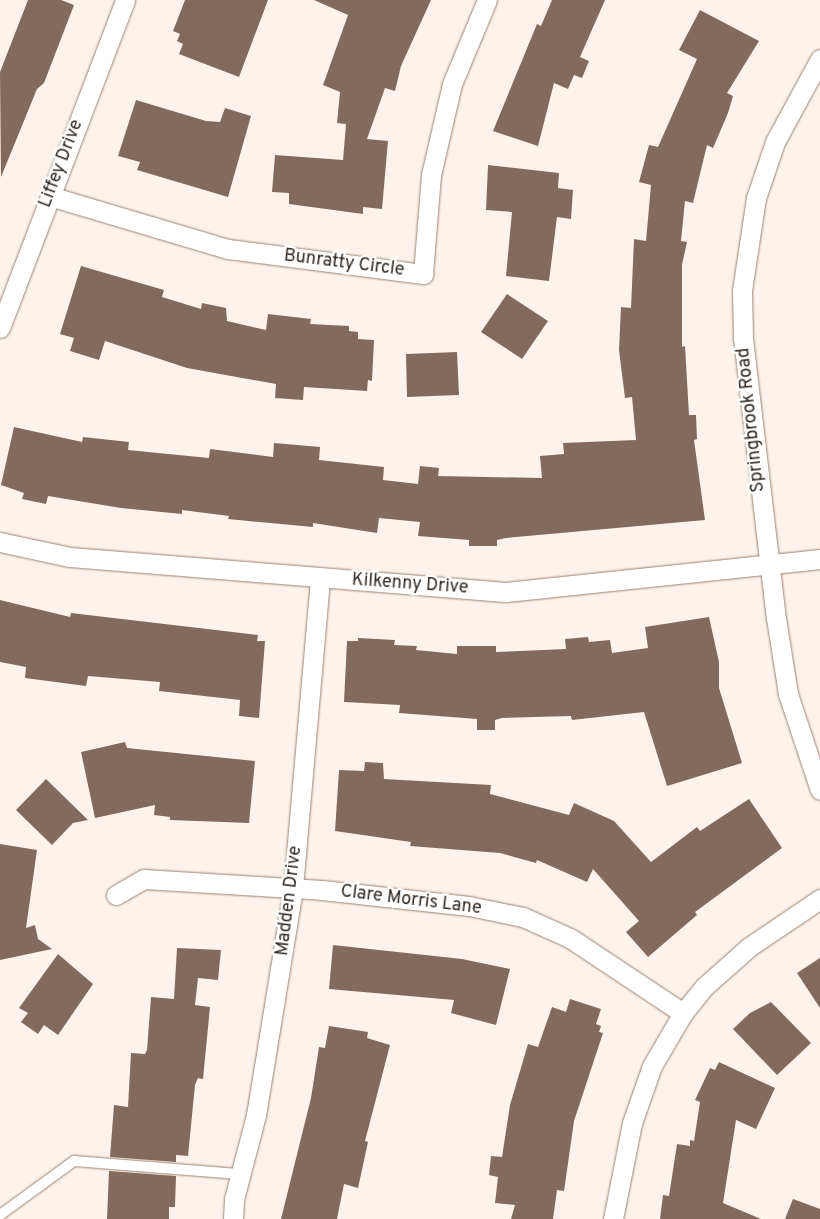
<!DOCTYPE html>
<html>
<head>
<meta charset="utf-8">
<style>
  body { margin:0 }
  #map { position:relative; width:820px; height:1219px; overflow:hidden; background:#fef3ec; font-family:Overpass,sans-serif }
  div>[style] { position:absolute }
  .building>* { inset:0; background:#826b5c }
  .roads { filter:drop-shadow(0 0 1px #9a8272) drop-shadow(0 0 1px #9a8272) }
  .service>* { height:10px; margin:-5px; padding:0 5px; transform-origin:5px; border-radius:5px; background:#fff }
  .minor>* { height:19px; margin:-9.5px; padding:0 9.5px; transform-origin:9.5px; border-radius:9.5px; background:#fff }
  span { translate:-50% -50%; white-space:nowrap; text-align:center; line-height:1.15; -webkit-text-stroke:5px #fff; paint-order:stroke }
  .street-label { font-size:18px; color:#2f261f }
</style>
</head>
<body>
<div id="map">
  <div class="building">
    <i style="clip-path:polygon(28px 0,61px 0,74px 5px,44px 83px,37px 89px,1px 177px,0 72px)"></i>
    <i style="clip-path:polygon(185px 0,268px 0,239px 77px,179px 54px,183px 44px,177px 41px,180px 34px,173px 31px)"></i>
    <i style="clip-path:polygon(314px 0,431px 0,401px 66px,395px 91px,385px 88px,367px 139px,388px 141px,382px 209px,363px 207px,363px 214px,289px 204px,289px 193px,272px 192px,275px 155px,343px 160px,346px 124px,337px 123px,340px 92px,323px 85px,348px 15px)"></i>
    <i style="clip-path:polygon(552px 0,605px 0,580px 57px,589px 61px,582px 78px,574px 75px,568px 89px,554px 83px,538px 146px,493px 131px,537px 24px,541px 26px)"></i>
    <i style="clip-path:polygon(700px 10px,759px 41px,727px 93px,733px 96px,728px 113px,713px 148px,707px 145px,693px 203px,685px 201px,681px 241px,687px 242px,682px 265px,682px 347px,685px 346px,689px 415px,696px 415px,697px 439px,694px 440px,705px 520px,506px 538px,497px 540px,497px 546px,469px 546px,469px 540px,418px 536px,420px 522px,379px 518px,377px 533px,313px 523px,313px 527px,228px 519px,229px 516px,182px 510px,182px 514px,121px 508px,48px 496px,46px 504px,22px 499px,24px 493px,1px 485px,14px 427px,82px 442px,83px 437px,129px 442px,128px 450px,209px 458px,210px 449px,273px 457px,274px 443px,320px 447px,319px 460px,384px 467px,383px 480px,418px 484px,420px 466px,439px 468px,438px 476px,542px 478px,540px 456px,564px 454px,563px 443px,636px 440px,632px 397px,625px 398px,619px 350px,621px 307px,631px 308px,634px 239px,646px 241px,651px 185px,639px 182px,649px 145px,658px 147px,697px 59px,679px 50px)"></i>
    <i style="clip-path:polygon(136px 100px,206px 121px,220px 122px,225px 108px,251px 116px,228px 197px,137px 170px,140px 162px,118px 156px)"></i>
    <i style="clip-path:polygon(488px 165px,559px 173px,558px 188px,573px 190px,571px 219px,557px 217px,549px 281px,506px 276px,512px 212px,486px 210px)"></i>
    <i style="clip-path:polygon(81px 266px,164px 290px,162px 297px,201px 309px,202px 303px,226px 308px,227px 321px,266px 330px,268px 314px,311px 319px,310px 324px,349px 326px,349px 331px,358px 332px,358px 339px,374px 340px,372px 381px,368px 380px,367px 391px,304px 387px,303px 400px,275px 398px,276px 384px,187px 368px,105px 341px,99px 360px,70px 351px,74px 338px,60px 334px)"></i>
    <i style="clip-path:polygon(507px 294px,548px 321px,522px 359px,481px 332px)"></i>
    <i style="clip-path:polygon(457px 352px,459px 395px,407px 397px,406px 354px)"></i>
    <i style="clip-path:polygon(0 600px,70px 617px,71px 613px,258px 635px,257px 641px,265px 641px,259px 718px,239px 716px,240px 700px,159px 691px,160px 682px,88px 676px,86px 686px,25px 678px,26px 667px,0 662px)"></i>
    <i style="clip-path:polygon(709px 617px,719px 662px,719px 688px,742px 763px,667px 786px,644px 712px,572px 720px,571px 716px,502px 718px,495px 720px,495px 730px,477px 730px,477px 719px,399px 713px,400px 705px,344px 702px,347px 641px,358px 641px,358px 638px,395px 640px,394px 645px,417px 646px,416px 650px,457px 654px,457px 646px,496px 646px,496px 652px,566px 649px,565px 639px,588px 637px,589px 642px,610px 640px,612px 653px,648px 648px,645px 627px)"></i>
    <i style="clip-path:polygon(125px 742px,127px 748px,255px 761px,249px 823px,170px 820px,170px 817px,154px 815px,155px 805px,95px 818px,81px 752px)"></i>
    <i style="clip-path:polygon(365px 762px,383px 763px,384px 779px,491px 785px,490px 794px,569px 815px,574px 803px,614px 821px,651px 862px,697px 827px,700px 831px,749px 799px,782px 848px,695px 912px,697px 915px,648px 957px,626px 932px,639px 921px,593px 869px,587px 882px,537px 860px,536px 863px,500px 853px,410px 846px,411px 842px,335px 831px,339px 770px,364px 771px)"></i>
    <i style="clip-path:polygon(46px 779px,88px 820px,73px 823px,52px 845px,16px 810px)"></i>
    <i style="clip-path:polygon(0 844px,37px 850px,26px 928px,35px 925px,38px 939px,52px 949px,0 960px)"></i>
    <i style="clip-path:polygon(333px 945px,462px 959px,510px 969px,496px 1025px,451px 1013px,454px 1000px,329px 989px)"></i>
    <i style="clip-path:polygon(177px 948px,221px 950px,218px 980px,198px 978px,195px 1005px,210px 1007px,203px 1079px,198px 1078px,195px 1085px,188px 1156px,176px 1155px,176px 1162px,110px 1157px,114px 1105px,128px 1107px,131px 1053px,145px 1054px,147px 1050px,151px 997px,174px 999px)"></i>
    <i style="clip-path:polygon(58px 954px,93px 984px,58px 1035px,44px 1025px,38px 1034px,21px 1022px,28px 1013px,19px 1008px)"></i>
    <i style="clip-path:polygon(820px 958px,820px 1008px,797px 973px)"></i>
    <i style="clip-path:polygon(570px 999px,601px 1009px,596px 1024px,601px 1026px,599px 1032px,603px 1033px,574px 1121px,564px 1191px,557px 1190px,553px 1219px,511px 1219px,515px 1205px,495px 1203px,498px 1177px,489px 1175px,491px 1156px,502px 1157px,510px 1105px,528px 1044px,538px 1047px,552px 1007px,566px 1012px)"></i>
    <i style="clip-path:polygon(771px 1002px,811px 1043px,777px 1075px,733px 1029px,750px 1013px)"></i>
    <i style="clip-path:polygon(329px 1026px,368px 1032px,367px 1038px,390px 1045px,365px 1141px,368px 1142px,358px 1188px,344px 1184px,337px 1219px,281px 1219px,311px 1098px,319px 1047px,325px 1048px)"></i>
    <i style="clip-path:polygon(719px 1062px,775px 1088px,756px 1129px,736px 1120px,723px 1203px,761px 1219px,660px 1219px,663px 1195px,669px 1196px,677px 1144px,690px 1146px,690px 1140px,694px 1141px,700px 1102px,695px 1100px,710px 1068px,715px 1070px)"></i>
    <i style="clip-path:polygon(109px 1171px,176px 1176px,175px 1207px,169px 1207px,169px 1219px,107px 1219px)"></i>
    <i style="clip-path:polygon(793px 1199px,820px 1209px,820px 1219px,785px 1219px)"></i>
  </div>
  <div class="roads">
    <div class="service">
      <i style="left:0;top:1215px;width:92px;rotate:-36.1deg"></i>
      <i style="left:74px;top:1161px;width:168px;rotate:4.5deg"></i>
    </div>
    <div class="minor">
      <i style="left:820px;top:59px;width:94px;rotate:118.5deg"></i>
      <i style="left:775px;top:142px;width:59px;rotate:108.7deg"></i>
      <i style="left:756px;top:198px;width:94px;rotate:98.6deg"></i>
      <i style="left:742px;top:291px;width:47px;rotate:88.8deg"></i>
      <i style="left:743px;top:338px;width:282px;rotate:83.3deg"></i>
      <i style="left:776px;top:618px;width:77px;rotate:81deg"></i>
      <i style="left:788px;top:694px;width:101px;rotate:71.6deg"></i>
      <i style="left:50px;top:196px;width:186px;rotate:16.6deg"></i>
      <i style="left:228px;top:249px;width:197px;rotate:7.3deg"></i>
      <i style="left:423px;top:274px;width:99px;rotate:-85.4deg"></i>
      <i style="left:431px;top:175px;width:93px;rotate:-77deg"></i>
      <i style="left:452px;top:84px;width:91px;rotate:-67.4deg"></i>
      <i style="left:0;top:328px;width:351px;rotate:-69.1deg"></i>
      <i style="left:0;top:542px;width:72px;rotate:12.1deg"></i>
      <i style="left:70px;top:557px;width:437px;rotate:4.6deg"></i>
      <i style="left:506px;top:592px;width:316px;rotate:-6deg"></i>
      <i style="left:116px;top:895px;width:32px;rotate:-30deg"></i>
      <i style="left:144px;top:879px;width:178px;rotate:3.5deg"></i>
      <i style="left:322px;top:890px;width:148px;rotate:6.2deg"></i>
      <i style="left:469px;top:906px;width:55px;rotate:11.5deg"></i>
      <i style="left:523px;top:917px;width:51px;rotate:24.1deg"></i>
      <i style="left:570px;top:938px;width:136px;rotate:33.6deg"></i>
      <i style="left:233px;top:1219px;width:20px;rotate:-87deg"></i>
      <i style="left:234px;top:1199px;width:87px;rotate:-75.3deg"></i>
      <i style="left:256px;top:1115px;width:230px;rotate:-80.7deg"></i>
      <i style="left:293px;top:888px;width:310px;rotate:-85deg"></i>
      <i style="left:613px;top:1219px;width:98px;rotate:-78.8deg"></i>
      <i style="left:632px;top:1123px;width:60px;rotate:-70.7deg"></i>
      <i style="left:652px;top:1066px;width:61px;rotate:-59.7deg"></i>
      <i style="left:683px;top:1013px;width:33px;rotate:-51deg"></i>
      <i style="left:704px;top:987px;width:60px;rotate:-41.6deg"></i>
      <i style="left:749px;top:947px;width:86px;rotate:-34.1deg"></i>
    </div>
  </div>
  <div class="street-label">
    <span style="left:62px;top:164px;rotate:-69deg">Liffey Drive</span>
    <span style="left:344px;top:264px;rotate:7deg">Bunratty Circle</span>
    <span style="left:752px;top:420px;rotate:-96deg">Springbrook Road</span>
    <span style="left:410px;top:585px;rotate:4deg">Kilkenny Drive</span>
    <span style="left:290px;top:901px;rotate:-83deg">Madden Drive</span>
    <span style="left:411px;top:901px;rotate:7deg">Clare Morris Lane</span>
  </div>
</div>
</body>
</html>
